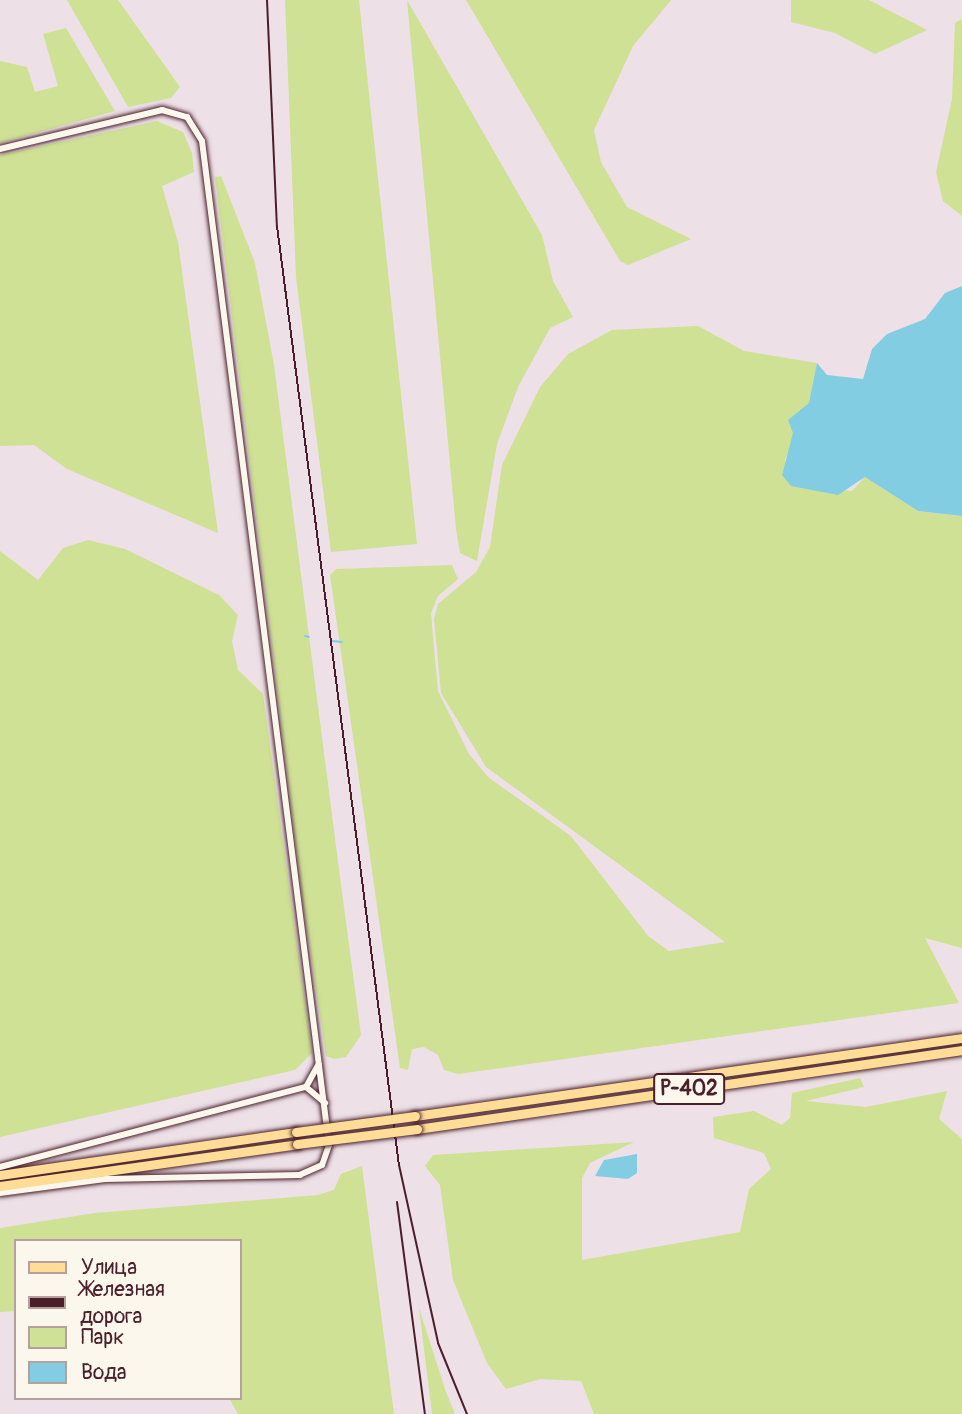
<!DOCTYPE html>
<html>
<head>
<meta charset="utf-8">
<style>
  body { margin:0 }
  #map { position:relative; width:962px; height:1414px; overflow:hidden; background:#ede0e6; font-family:Pangolin,sans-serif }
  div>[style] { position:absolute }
  .green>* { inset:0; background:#cfe195 }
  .water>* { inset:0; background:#83cde3 }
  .stream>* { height:2px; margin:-1px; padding:0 1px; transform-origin:1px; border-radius:1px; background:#83cde3 }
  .roads { filter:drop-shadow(0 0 2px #4a1f2b) drop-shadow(0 0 2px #4a1f2b) }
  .minor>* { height:6px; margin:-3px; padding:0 3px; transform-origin:3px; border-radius:3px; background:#fbf7ec }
  .primary>* { height:9px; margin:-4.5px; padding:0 4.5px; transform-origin:4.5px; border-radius:4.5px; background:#ffdd96 }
  .rail>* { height:2px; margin:-1px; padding:0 1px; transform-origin:1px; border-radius:1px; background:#4a1f2b }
  .bridges { filter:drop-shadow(0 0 2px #4a1f2b) drop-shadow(0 0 2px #4a1f2b) }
  .primary-bridge>* { height:9px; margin:-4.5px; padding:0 4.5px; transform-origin:4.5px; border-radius:4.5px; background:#ffdd96 }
  span { translate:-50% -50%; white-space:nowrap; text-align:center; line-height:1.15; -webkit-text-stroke:5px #fbf7ec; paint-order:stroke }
  .shield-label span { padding:2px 5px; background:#fbf7ec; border:2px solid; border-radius:5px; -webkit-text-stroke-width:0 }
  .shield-label { font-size:21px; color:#4a1f2b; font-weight:700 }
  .legend { position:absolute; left:14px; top:1239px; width:228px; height:161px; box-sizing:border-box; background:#fbf7ec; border:2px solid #b4a19f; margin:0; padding:9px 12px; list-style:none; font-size:21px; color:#4a1f2b }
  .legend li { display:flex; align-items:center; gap:14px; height:35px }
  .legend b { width:35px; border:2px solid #b4a19f }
</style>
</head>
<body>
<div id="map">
  <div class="green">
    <i style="clip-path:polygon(67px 0,118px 0,180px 87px,171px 98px,128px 107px)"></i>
    <i style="clip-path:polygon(285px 0,359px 0,417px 544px,331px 552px,296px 277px)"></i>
    <i style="clip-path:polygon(407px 0,542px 235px,553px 281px,573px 317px,550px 328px,518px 387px,497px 444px,477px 561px,460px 553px,456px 529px)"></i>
    <i style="clip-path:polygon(466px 0,671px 0,633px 46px,594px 130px,601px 162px,627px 207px,691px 239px,628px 265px,620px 261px)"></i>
    <i style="clip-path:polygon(791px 0,869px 0,927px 30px,875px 54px,835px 33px,791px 22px)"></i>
    <i style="clip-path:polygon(962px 19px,962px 216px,943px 201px,936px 172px,952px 99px,955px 23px)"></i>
    <i style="clip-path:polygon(66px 28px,115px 111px,0 143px,0 61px,27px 67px,35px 92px,58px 86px,43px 34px)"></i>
    <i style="clip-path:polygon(157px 121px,183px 132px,192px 153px,194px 172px,162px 186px,178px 242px,218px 533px,67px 469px,34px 445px,0 446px,0 155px)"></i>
    <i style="clip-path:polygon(221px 176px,255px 263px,274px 365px,340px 877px,361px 1035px,346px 1057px,334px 1059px,326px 1056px,303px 903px,215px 177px)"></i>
    <i style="clip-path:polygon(698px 326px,744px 351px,817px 363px,815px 389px,785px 460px,791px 486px,852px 491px,865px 477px,918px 511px,962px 516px,962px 948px,925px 938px,959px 1003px,458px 1074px,444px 1070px,438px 1055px,424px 1047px,412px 1049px,408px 1070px,400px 1068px,330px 575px,336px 569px,452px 565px,458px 579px,438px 596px,431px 613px,433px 637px,438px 691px,469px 754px,488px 777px,571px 836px,648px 936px,669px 951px,725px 942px,486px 767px,441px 693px,434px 619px,438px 604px,476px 572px,490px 547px,502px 465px,540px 387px,568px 354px,612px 330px)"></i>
    <i style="clip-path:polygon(88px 540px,125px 549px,219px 595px,238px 615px,232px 641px,238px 670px,263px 694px,312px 1053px,295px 1070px,0 1137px,0 551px,38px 580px,63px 548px)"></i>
    <i style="clip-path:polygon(860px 1078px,864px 1087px,806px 1101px,866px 1107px,947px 1091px,939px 1119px,962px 1139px,962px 1414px,594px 1414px,581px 1381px,540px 1379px,506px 1389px,487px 1363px,453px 1280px,440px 1185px,425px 1166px,433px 1155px,634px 1142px,590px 1163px,582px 1178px,582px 1260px,740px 1232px,749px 1189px,771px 1169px,764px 1153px,714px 1138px,713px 1117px,754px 1111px,782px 1125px,790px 1118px,792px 1093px)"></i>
    <i style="clip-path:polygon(362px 1166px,394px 1414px,238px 1414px,229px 1398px,240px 1398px,240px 1241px,16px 1241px,16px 1311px,0 1312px,0 1228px,95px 1213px,318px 1195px,334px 1190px,341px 1174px)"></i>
    <i style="clip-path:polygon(419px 1308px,446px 1392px,455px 1414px,432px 1414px)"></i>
  </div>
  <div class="water">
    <i style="clip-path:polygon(962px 286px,962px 516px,918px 511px,865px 477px,838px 495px,791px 486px,782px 475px,793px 433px,788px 420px,809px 403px,817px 363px,827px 375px,863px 379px,872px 349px,887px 334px,925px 319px,945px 293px)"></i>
    <i style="clip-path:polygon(637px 1154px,637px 1173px,628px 1179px,595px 1176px,604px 1160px)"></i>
  </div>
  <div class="stream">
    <i style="left:305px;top:636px;width:4px;rotate:14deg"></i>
    <i style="left:333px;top:641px;width:9px;rotate:6deg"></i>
  </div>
  <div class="roads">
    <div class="minor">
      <i style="left:0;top:149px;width:167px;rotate:-13.5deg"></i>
      <i style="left:162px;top:110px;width:26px;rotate:16deg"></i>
      <i style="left:187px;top:117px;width:28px;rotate:58deg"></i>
      <i style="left:202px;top:141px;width:1012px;rotate:82.79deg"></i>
      <i style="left:329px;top:1145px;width:21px;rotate:109deg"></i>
      <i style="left:322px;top:1165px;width:24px;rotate:156deg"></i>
      <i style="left:300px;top:1175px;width:195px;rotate:178.8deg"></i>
      <i style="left:105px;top:1179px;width:106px;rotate:172.4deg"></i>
      <i style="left:306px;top:1087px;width:25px;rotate:40deg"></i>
      <i style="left:0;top:1167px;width:316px;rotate:-14.7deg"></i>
      <i style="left:306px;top:1087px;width:26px;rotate:-61deg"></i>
    </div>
    <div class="primary">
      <i style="left:415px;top:1116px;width:553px;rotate:-8.12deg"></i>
      <i style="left:417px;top:1129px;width:551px;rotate:-8.25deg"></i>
      <i style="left:0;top:1175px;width:299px;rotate:-8.3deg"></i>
      <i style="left:0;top:1186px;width:300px;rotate:-8deg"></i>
    </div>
  </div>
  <div class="rail">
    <i style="left:267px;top:0;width:226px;rotate:87.5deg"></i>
    <i style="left:277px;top:226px;width:947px;rotate:82.6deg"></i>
    <i style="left:399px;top:1165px;width:182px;rotate:77.6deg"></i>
    <i style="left:438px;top:1343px;width:77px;rotate:67.8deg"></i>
    <i style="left:397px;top:1202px;width:214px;rotate:82.5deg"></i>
  </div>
  <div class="bridges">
    <div class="primary-bridge">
      <i style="left:296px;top:1132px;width:120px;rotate:-7.7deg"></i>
      <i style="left:297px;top:1144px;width:121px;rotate:-7.1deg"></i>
    </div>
  </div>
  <div class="shield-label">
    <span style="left:689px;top:1089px">Р-402</span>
  </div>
  <ul class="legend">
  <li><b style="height:9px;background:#ffdd96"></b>Улица</li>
  <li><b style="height:9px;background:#4a1f2b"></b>Железная дорога</li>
  <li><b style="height:19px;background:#cfe195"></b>Парк</li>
  <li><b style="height:19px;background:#83cde3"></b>Вода</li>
  </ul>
</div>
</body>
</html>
